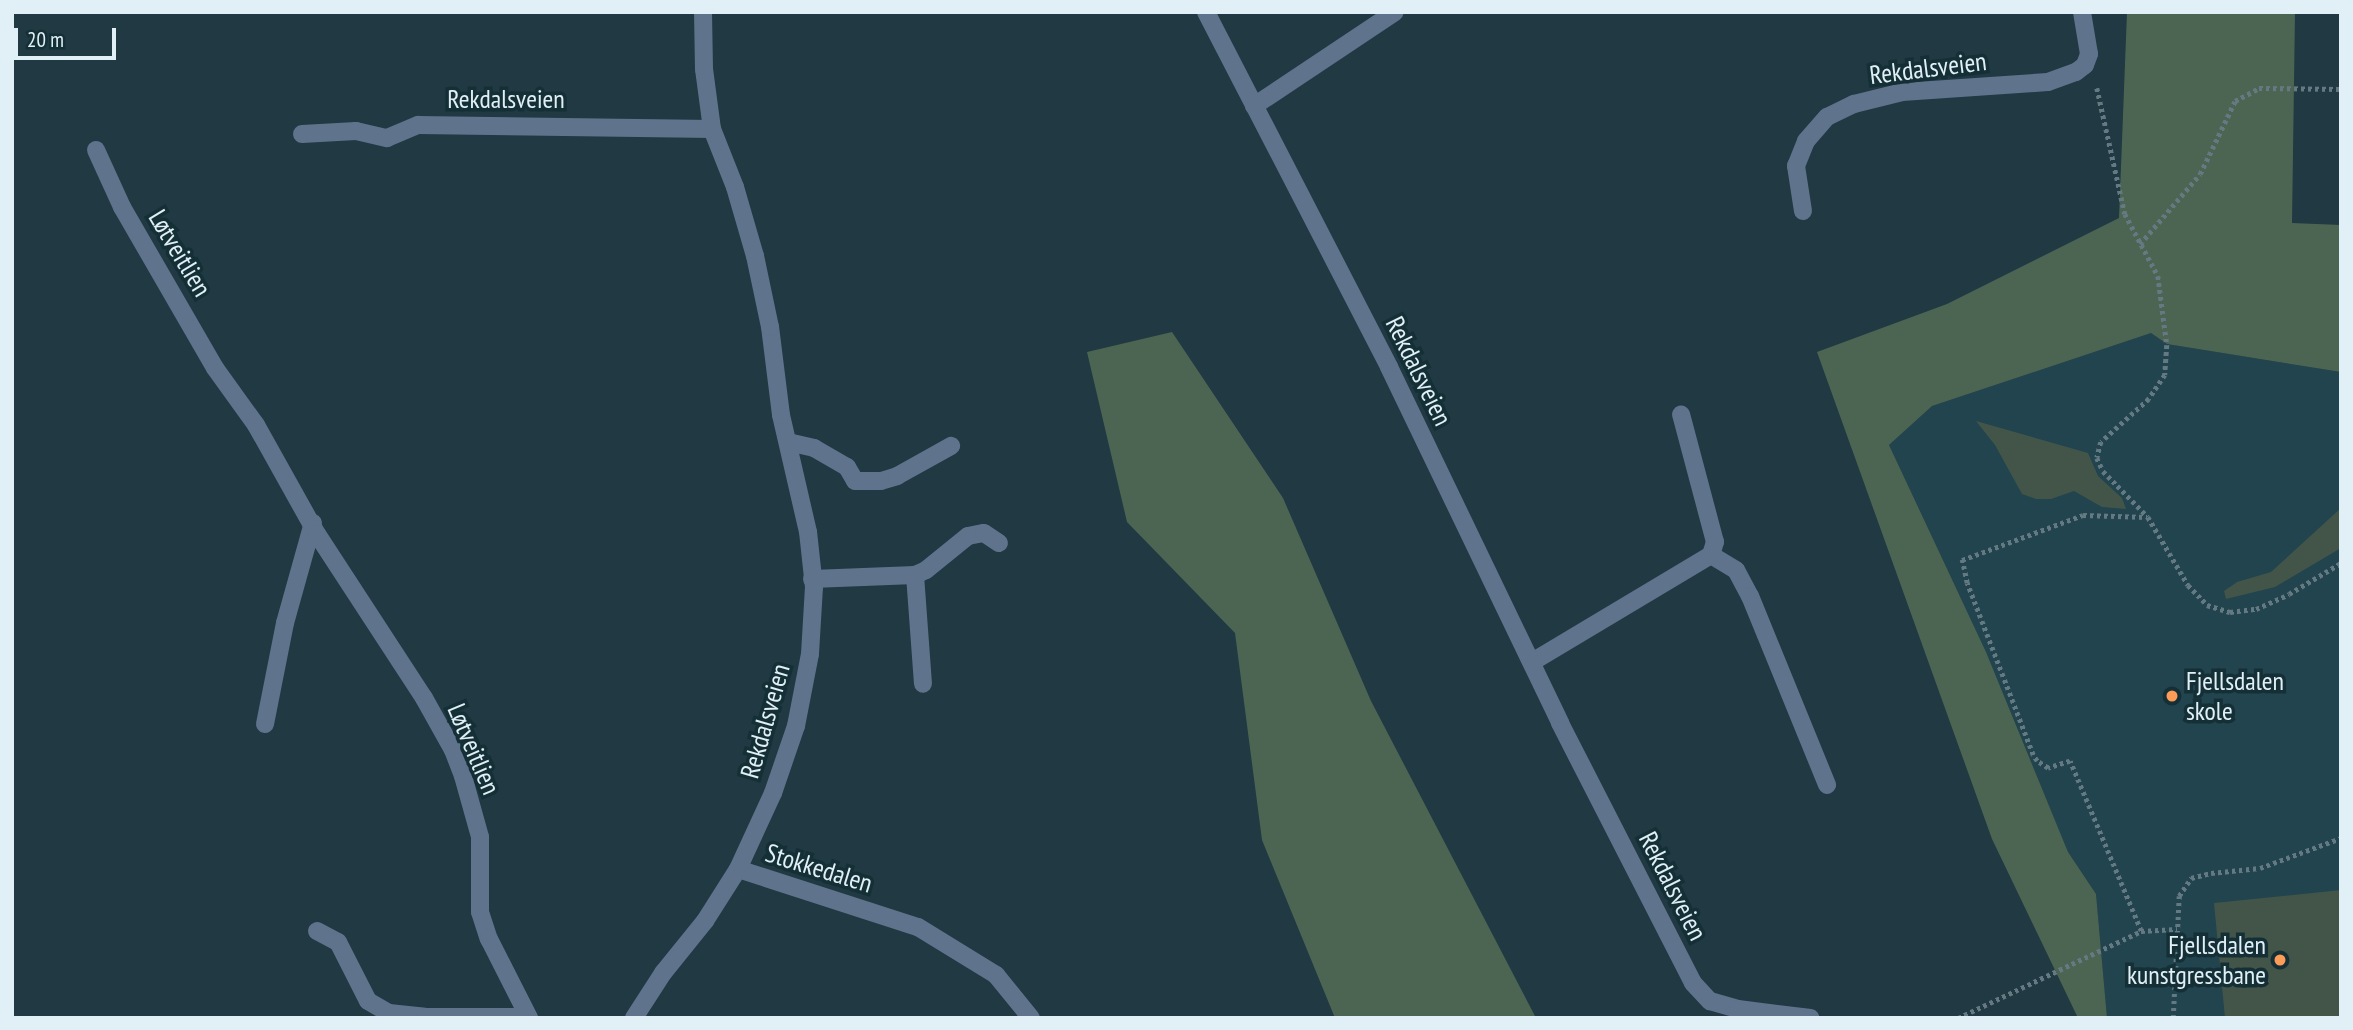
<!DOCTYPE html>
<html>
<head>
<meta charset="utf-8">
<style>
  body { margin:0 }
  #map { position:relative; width:2353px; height:1030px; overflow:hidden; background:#203942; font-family:"PT Sans Narrow",sans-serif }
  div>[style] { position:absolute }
  .built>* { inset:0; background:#21444e }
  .green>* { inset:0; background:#425548 }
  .forest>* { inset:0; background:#4c6553 }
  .path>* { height:4.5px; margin-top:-2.25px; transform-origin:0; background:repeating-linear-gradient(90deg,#647981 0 3.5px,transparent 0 7px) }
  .lane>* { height:18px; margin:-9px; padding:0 9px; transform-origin:9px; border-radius:9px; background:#5f738c }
  .street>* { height:18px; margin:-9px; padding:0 9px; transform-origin:9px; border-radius:9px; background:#5f738c }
  .dots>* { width:19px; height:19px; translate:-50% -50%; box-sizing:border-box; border:4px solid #152f37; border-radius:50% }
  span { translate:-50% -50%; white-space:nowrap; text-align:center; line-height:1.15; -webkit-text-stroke:7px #152f37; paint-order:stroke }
  .street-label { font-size:26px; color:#e1f0f6 }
  .poi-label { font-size:26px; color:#e1f0f6 }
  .left { translate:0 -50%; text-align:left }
  .right { translate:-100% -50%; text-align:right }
  .frame { position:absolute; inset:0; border:14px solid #e1f0f6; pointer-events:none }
  .scale { position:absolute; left:14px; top:28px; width:102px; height:32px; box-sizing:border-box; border:4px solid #e1f0f6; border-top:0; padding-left:9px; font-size:21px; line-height:24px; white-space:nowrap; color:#e1f0f6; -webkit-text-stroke:5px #152f37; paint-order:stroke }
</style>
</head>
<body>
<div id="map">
  <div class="built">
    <i style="clip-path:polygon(2151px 333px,2167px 344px,2341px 372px,2341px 1018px,2107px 1018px,2096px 894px,2068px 852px,1986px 652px,1889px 445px,1932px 406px)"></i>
  </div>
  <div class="green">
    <i style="clip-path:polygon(1976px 421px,2088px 453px,2098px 476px,2122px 498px,2126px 509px,2102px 507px,2074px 491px,2051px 499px,2036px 499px,2022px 494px,1995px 445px)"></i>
    <i style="clip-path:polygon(2341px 508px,2341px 548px,2275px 587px,2226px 599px,2224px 591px,2237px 582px,2271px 572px)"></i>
    <i style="clip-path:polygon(2341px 890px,2341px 1018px,2225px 1018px,2214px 903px)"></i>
  </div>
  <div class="forest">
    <i style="clip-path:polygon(2127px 12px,2295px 12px,2292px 223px,2341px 225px,2341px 372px,2167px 344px,2151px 333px,1932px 406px,1889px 445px,1986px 652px,2068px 852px,2096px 894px,2107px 1018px,2078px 1018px,1992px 839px,1817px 352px,1947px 304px,2119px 218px)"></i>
    <i style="clip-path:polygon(1172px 332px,1283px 498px,1371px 701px,1536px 1018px,1335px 1018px,1262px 840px,1235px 633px,1127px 522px,1087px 352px)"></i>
  </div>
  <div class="path">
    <i style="left:2097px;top:88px;width:129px;rotate:77.5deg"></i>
    <i style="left:2125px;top:214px;width:70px;rotate:62deg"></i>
    <i style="left:2158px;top:276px;width:70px;rotate:82.6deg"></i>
    <i style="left:2167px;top:345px;width:30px;rotate:94deg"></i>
    <i style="left:2165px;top:375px;width:29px;rotate:124deg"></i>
    <i style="left:2149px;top:399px;width:64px;rotate:138.1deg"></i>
    <i style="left:2101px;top:442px;width:16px;rotate:104deg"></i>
    <i style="left:2097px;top:458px;width:14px;rotate:65deg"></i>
    <i style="left:2103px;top:471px;width:64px;rotate:45.6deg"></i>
    <i style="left:2148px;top:517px;width:79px;rotate:59.5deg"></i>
    <i style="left:2188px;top:585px;width:28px;rotate:46deg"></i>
    <i style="left:2207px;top:605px;width:24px;rotate:17deg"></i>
    <i style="left:2230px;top:612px;width:26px;rotate:-7deg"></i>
    <i style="left:2256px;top:609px;width:36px;rotate:-24deg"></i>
    <i style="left:2289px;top:594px;width:61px;rotate:-30.8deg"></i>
    <i style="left:2140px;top:244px;width:92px;rotate:-49.4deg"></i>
    <i style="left:2200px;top:174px;width:81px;rotate:-64.4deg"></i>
    <i style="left:2235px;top:101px;width:27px;rotate:-28deg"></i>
    <i style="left:2259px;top:88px;width:82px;rotate:0.7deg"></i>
    <i style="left:2141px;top:931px;width:184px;rotate:-112.7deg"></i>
    <i style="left:2070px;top:761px;width:23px;rotate:162deg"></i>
    <i style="left:2048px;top:768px;width:13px;rotate:-148deg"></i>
    <i style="left:2037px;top:761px;width:7px;rotate:-124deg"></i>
    <i style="left:2033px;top:755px;width:184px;rotate:-111deg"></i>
    <i style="left:1967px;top:583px;width:24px;rotate:-102deg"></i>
    <i style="left:1962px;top:560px;width:129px;rotate:-20.4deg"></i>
    <i style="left:2083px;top:515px;width:64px;rotate:1.8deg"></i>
    <i style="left:1958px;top:1018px;width:203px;rotate:-25.4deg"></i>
    <i style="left:2141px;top:931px;width:36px;rotate:-3deg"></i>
    <i style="left:2173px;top:1018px;width:122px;rotate:-87.2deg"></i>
    <i style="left:2179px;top:896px;width:22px;rotate:-56deg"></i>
    <i style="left:2191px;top:878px;width:21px;rotate:-14deg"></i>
    <i style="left:2211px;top:873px;width:49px;rotate:-5.8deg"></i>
    <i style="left:2260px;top:868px;width:86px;rotate:-20.3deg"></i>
  </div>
  <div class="lane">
    <i style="left:1254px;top:106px;width:169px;rotate:-33.7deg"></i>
    <i style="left:1711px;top:555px;width:29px;rotate:31deg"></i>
    <i style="left:1736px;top:570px;width:30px;rotate:62deg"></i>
    <i style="left:1750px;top:596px;width:204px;rotate:67.8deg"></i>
    <i style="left:1532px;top:662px;width:209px;rotate:-30.9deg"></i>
    <i style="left:1711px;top:555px;width:14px;rotate:-73deg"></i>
    <i style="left:1715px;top:542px;width:132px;rotate:-104.9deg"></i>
    <i style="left:265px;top:724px;width:103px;rotate:-78.8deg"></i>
    <i style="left:285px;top:623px;width:104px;rotate:-74.4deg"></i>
    <i style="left:317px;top:931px;width:24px;rotate:28deg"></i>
    <i style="left:338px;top:942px;width:66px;rotate:63deg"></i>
    <i style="left:368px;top:1001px;width:24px;rotate:30deg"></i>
    <i style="left:389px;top:1013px;width:36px;rotate:6deg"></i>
    <i style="left:425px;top:1017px;width:103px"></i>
  </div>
  <div class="street">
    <i style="left:1206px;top:12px;width:399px;rotate:62.7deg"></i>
    <i style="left:1389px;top:367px;width:395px;rotate:64.3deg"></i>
    <i style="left:1560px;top:723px;width:292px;rotate:62.9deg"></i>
    <i style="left:1693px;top:983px;width:25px;rotate:47deg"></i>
    <i style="left:1710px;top:1001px;width:29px;rotate:16deg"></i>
    <i style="left:1738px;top:1009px;width:73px;rotate:7.1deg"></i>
    <i style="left:302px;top:134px;width:54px;rotate:-3.2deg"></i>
    <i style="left:356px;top:131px;width:32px;rotate:13deg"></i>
    <i style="left:387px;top:138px;width:34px;rotate:-23deg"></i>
    <i style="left:418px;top:125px;width:294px;rotate:0.8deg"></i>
    <i style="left:96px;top:150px;width:63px;rotate:65.5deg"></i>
    <i style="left:122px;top:207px;width:186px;rotate:60deg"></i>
    <i style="left:215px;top:368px;width:70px;rotate:54.3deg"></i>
    <i style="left:256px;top:425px;width:125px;rotate:60.8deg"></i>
    <i style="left:317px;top:534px;width:196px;rotate:56.9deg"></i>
    <i style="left:424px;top:698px;width:60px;rotate:60.9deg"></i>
    <i style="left:453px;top:750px;width:28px;rotate:69deg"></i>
    <i style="left:463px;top:776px;width:63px;rotate:74.4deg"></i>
    <i style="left:480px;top:837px;width:75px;rotate:90deg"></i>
    <i style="left:480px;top:912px;width:28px;rotate:72deg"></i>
    <i style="left:489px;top:939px;width:89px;rotate:63.1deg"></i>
    <i style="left:1803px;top:211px;width:46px;rotate:-98.8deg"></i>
    <i style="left:1796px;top:166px;width:27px;rotate:-68deg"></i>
    <i style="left:1806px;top:141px;width:32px;rotate:-49deg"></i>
    <i style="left:1827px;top:117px;width:30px;rotate:-26deg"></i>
    <i style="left:1854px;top:104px;width:49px;rotate:-14deg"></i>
    <i style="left:1902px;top:92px;width:146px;rotate:-3.9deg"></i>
    <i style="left:2048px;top:82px;width:30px;rotate:-20deg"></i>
    <i style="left:2076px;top:72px;width:11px;rotate:-38deg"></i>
    <i style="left:2085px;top:65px;width:12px;rotate:-70deg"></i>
    <i style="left:2089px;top:54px;width:43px;rotate:-99.5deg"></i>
    <i style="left:788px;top:442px;width:27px;rotate:13deg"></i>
    <i style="left:814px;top:448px;width:38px;rotate:30deg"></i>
    <i style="left:847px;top:467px;width:16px;rotate:60deg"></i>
    <i style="left:855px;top:481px;width:26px"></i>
    <i style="left:881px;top:481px;width:17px;rotate:-17deg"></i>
    <i style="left:897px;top:476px;width:62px;rotate:-29.1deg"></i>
    <i style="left:915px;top:575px;width:109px;rotate:85.8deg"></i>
    <i style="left:812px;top:579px;width:103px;rotate:-2.2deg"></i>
    <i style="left:915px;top:575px;width:12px;rotate:-24deg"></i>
    <i style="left:926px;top:570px;width:54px;rotate:-39deg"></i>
    <i style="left:968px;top:536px;width:16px;rotate:-11deg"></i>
    <i style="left:984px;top:533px;width:18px;rotate:34deg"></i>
    <i style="left:738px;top:869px;width:189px;rotate:17.9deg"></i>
    <i style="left:918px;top:927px;width:92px;rotate:31.6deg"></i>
    <i style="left:996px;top:975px;width:55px;rotate:50.9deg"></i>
    <i style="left:634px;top:1018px;width:54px;rotate:-57.2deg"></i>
    <i style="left:663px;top:973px;width:67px;rotate:-51.1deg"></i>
    <i style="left:705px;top:921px;width:62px;rotate:-57.6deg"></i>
    <i style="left:738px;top:869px;width:84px;rotate:-65.3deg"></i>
    <i style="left:773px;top:793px;width:71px;rotate:-71.1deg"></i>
    <i style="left:796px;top:726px;width:73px;rotate:-79deg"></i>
    <i style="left:810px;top:654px;width:67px;rotate:-86.6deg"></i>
    <i style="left:814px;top:587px;width:55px;rotate:-96.2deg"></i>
    <i style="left:808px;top:532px;width:120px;rotate:-103deg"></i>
    <i style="left:781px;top:415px;width:89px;rotate:-97.1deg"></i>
    <i style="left:770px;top:327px;width:73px;rotate:-101.9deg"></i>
    <i style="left:755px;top:256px;width:72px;rotate:-106.2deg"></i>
    <i style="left:735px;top:187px;width:62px;rotate:-111.6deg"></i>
    <i style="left:712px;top:129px;width:61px;rotate:-97.6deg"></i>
    <i style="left:704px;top:69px;width:57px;rotate:-91deg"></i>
  </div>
  <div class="dots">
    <i style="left:2172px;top:696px;background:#fd9c57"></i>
    <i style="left:2280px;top:960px;background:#fd9c57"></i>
  </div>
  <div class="street-label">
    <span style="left:1928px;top:68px;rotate:-7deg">Rekdalsveien</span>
    <span style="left:506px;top:99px">Rekdalsveien</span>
    <span style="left:180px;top:253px;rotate:59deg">Løtveitlien</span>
    <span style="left:1419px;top:371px;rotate:64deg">Rekdalsveien</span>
    <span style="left:765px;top:721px;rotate:-74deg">Rekdalsveien</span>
    <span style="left:474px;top:749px;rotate:67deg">Løtveitlien</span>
    <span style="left:819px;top:868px;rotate:17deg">Stokkedalen</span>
    <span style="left:1673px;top:886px;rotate:63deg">Rekdalsveien</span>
  </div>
  <div class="poi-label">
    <span class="left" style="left:2186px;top:696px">Fjellsdalen<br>skole</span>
    <span class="right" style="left:2266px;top:960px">Fjellsdalen<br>kunstgressbane</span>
  </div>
  <div class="frame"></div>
  <div class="scale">20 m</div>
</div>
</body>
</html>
